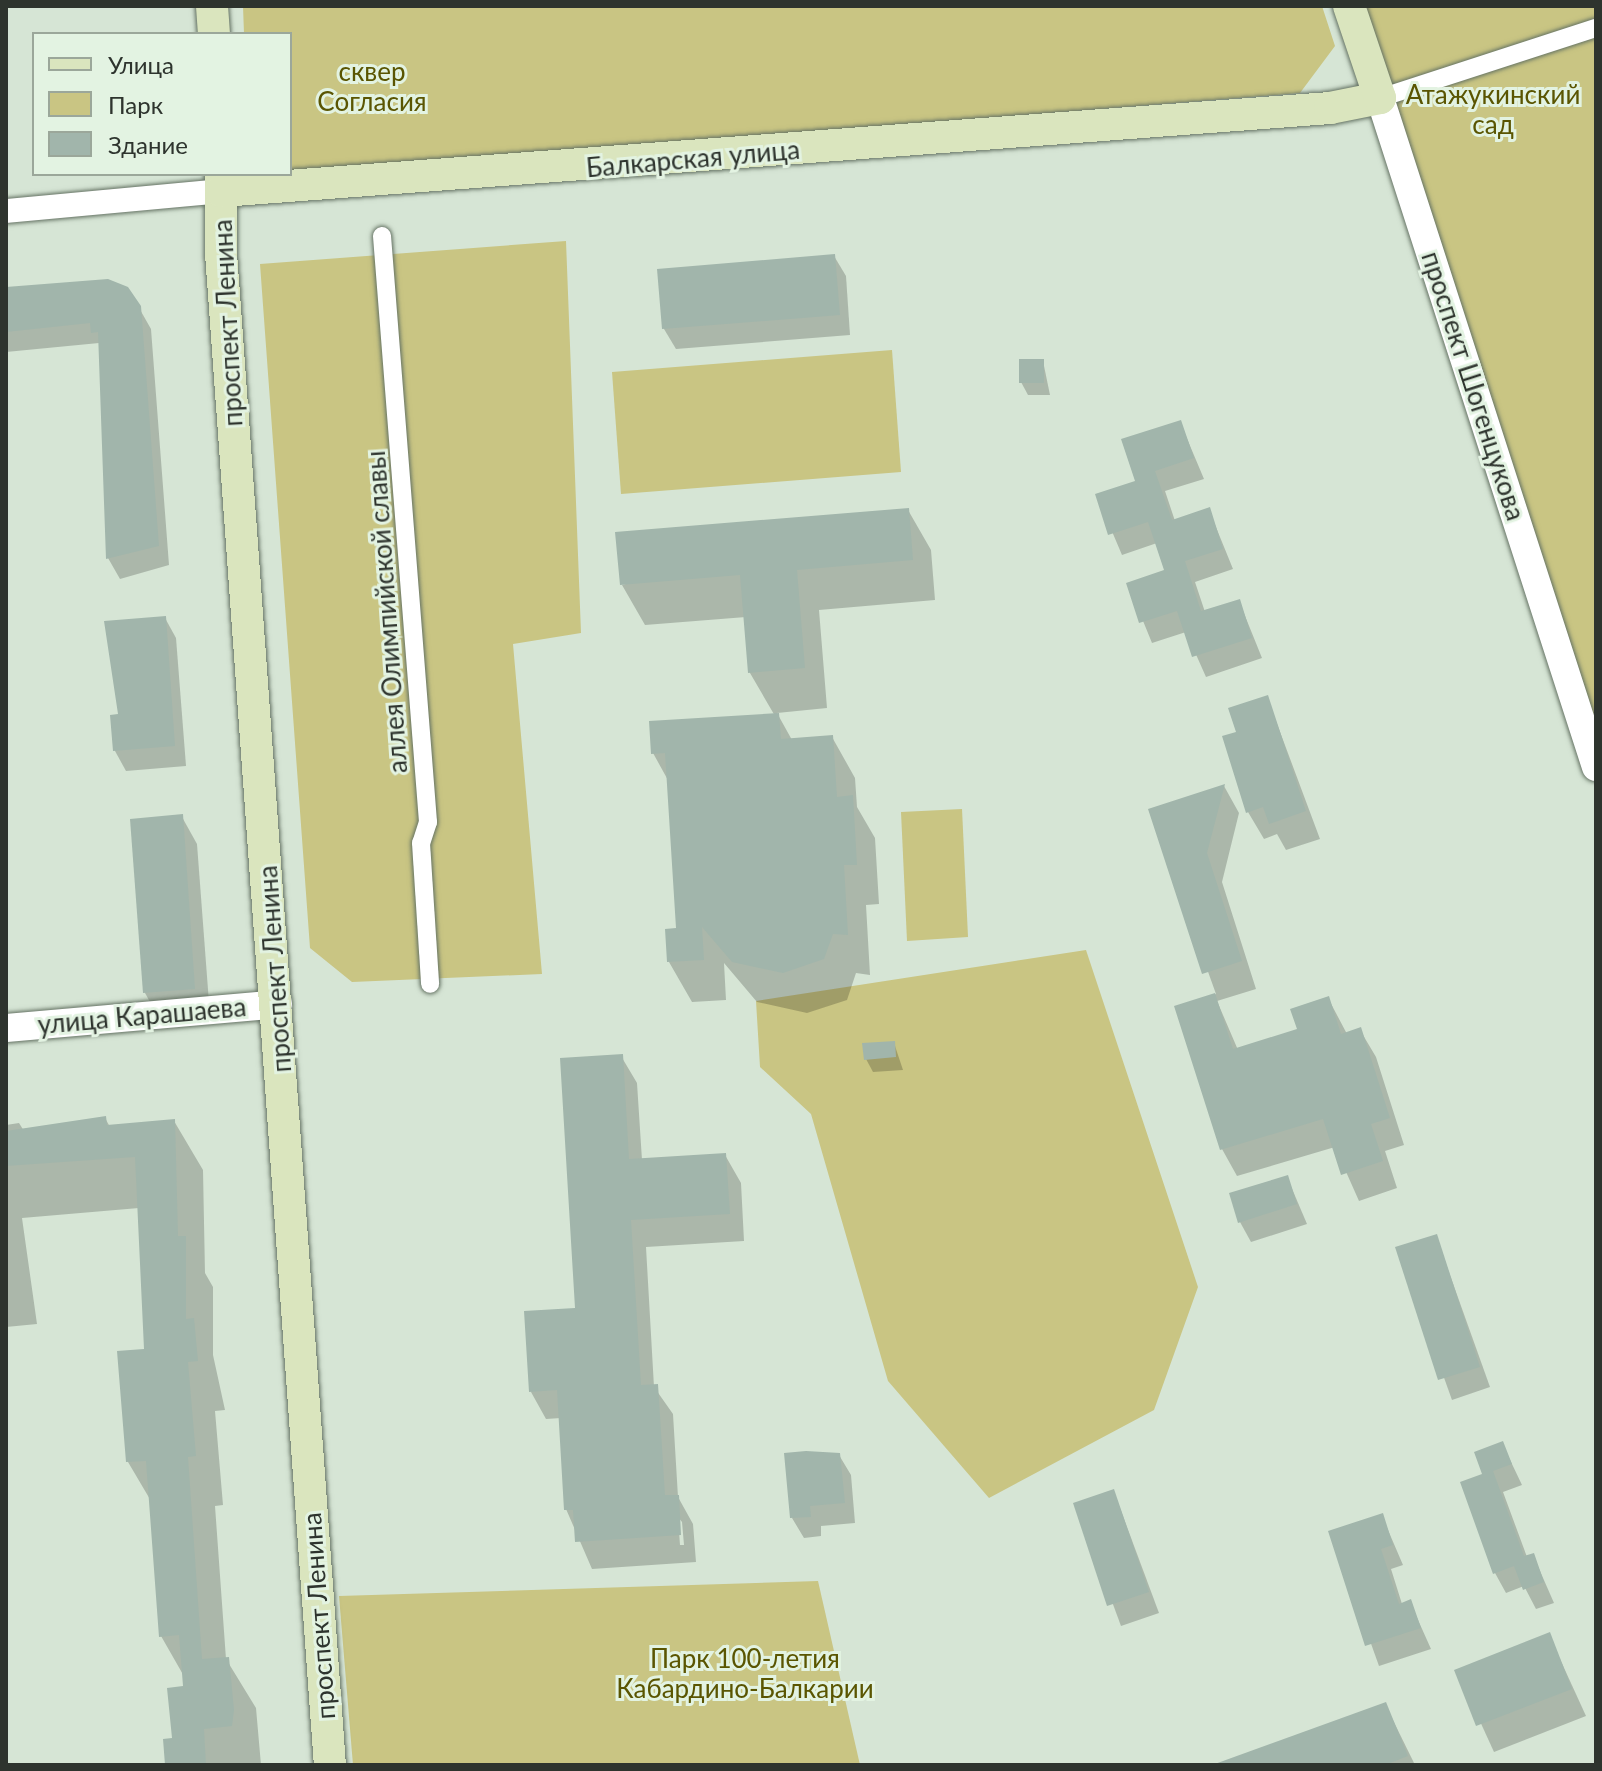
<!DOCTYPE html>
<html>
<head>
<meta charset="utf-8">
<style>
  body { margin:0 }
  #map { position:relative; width:1602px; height:1771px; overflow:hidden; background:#d6e5d5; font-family:Lato,sans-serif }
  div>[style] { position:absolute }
  .green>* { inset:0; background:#c9c583 }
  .shadow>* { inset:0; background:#0003 }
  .building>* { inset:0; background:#a1b5ab }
  .roads { filter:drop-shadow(0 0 2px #657364) drop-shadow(0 0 2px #657364) }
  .pedestrian>* { height:18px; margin:-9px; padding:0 9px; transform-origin:9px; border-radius:9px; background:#fff }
  .minor>* { height:24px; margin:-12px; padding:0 12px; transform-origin:12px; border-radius:12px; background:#fff }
  .tertiary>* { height:28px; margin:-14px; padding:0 14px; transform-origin:14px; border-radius:14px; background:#fff }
  .secondary>* { height:32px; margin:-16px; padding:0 16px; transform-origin:16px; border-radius:16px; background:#dae5be }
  span { translate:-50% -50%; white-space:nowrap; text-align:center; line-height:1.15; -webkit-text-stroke:6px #e3f3e2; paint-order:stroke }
  .park-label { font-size:26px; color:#5a5501 }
  .street-label { font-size:26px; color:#2e342e }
  .frame { position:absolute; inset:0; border:8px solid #2e342e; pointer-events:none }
  .legend { position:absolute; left:32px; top:32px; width:260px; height:144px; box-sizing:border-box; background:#e3f3e2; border:2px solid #9ba79a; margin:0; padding:10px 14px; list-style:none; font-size:24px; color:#2e342e }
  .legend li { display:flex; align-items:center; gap:16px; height:40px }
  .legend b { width:40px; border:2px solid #9ba79a }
</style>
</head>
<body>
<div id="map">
  <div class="green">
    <i style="clip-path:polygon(243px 6px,1322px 6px,1335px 46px,1300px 93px,290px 174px,290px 34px,244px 34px)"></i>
    <i style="clip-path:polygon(1349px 6px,1596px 6px,1596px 767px)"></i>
    <i style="clip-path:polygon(566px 241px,581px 633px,513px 644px,542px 974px,352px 982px,310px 948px,260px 264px)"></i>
    <i style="clip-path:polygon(892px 350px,901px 472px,621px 494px,612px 372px)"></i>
    <i style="clip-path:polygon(962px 809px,968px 937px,907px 941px,901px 812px)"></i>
    <i style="clip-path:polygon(1086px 950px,1198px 1287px,1154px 1410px,989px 1498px,888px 1381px,811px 1114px,760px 1067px,756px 1001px)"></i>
    <i style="clip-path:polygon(818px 1581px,860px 1765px,353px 1765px,339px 1596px)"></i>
  </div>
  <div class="shadow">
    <i style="clip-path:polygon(834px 256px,846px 276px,850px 335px,676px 349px,664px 329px,659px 271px)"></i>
    <i style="clip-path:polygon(6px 289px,130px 292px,151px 329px,169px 565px,120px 579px,108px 558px,99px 343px,6px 352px)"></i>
    <i style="clip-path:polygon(1043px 361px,1050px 395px,1028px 395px,1021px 382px)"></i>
    <i style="clip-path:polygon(1180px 422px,1204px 479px,1165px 491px,1175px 521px,1209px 510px,1233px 569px,1195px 582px,1205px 612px,1239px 601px,1262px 658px,1206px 677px,1186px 632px,1152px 643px,1128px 584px,1167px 572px,1157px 543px,1122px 555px,1097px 496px,1137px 482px)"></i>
    <i style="clip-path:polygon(908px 510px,931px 550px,935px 600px,819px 610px,827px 708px,777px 713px,792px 740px,832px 737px,855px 778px,857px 807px,875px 838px,879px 904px,866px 905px,870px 975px,856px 973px,847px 1000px,807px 1013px,757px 1002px,724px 963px,726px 1000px,692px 1002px,669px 962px,678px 930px,669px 782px,653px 753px,775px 716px,750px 673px,746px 617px,645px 625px,622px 585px)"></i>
    <i style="clip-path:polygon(165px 618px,176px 638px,186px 766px,126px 771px,115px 751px,120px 716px)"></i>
    <i style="clip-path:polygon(1267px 697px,1320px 839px,1286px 850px,1277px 834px,1264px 839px,1248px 812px,1238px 733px)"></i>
    <i style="clip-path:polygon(1224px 786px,1239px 813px,1222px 882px,1256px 989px,1217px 1001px,1238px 1050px,1299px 1030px,1328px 998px,1347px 1034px,1360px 1030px,1376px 1057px,1404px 1145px,1385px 1151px,1397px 1188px,1359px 1201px,1335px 1147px,1237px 1176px,1222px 1149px,1176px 1007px,1216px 994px,1150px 810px)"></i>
    <i style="clip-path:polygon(182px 817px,197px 844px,210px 1016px,160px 1020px,145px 993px)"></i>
    <i style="clip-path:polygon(894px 1043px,903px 1070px,873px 1072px,866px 1059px)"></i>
    <i style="clip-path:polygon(evenodd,621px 1056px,637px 1083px,642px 1160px,725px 1155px,741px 1183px,744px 1241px,646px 1247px,654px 1387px,673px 1414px,678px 1497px,693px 1524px,696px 1562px,592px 1569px,566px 1509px,561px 1418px,546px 1419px,531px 1392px,577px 1310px,621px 1056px,678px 1517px,682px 1522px,684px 1545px,680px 1545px,678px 1517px)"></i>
    <i style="clip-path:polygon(105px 1118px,110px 1127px,174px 1121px,203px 1170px,205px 1273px,213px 1287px,213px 1355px,225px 1410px,215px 1411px,223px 1505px,215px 1506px,226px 1659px,256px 1708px,261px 1765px,167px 1765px,185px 1678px,161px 1636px,151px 1501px,128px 1462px,146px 1351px,139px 1208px,22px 1218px,37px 1324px,6px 1327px,6px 1125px,19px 1123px,24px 1131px)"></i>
    <i style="clip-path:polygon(1287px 1177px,1307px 1224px,1251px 1242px,1240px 1222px)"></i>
    <i style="clip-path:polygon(1436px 1236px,1490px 1387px,1452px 1400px,1398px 1249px)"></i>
    <i style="clip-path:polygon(1502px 1443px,1522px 1485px,1503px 1492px,1527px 1557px,1533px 1555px,1554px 1603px,1536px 1609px,1524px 1586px,1506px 1593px,1495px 1573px,1484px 1476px)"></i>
    <i style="clip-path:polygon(839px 1455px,851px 1475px,855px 1523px,821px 1526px,821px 1536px,804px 1538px,792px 1518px)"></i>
    <i style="clip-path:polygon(1114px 1492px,1159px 1613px,1121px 1626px,1076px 1504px)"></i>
    <i style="clip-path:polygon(1382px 1516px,1403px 1565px,1391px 1569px,1402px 1604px,1410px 1602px,1431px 1649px,1379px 1666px,1331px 1532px)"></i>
    <i style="clip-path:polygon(1549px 1635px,1586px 1716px,1494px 1752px,1457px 1671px)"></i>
    <i style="clip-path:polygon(1385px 1704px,1415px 1765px,1220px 1765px)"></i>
  </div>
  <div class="building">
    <i style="clip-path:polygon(835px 254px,840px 315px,662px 329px,657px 269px)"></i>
    <i style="clip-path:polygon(108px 279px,128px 287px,141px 306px,159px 546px,106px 559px,98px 332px,91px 333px,90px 323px,6px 332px,6px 287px)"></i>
    <i style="clip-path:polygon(1019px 359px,1044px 359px,1044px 383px,1019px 383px)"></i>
    <i style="clip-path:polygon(1181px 420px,1194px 458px,1155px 471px,1172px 520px,1210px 507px,1223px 549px,1185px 561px,1201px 611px,1240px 599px,1252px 638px,1192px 657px,1177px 611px,1139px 623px,1126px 583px,1164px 570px,1148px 522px,1108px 535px,1095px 494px,1135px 481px,1121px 439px)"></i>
    <i style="clip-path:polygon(909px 508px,913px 560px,797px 570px,805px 668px,748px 673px,740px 575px,620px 585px,615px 532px)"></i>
    <i style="clip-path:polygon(166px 616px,175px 746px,113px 751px,110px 715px,118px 714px,104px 621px)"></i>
    <i style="clip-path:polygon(1268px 695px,1306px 811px,1269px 824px,1263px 807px,1246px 813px,1222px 736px,1236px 732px,1228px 708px)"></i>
    <i style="clip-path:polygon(779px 713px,781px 739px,833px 735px,837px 797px,853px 795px,857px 865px,844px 865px,848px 935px,833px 934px,824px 959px,783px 973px,732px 962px,702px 927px,704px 960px,667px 962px,665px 929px,676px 928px,665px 753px,651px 754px,649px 721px)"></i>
    <i style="clip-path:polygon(1225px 784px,1207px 853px,1242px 961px,1202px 974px,1148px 809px)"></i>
    <i style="clip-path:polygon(183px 814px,195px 989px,143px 993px,130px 819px)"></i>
    <i style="clip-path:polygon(1215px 993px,1233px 1049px,1297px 1029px,1290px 1009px,1329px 996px,1341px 1034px,1361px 1027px,1390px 1118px,1371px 1124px,1383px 1161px,1341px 1175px,1323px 1119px,1220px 1150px,1174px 1006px)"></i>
    <i style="clip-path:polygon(895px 1041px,896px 1057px,864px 1060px,862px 1043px)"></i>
    <i style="clip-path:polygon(623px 1054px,629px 1159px,726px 1153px,730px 1214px,631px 1220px,641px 1385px,658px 1384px,665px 1495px,679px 1495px,681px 1535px,575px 1542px,573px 1510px,564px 1510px,557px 1390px,529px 1392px,524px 1311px,575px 1308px,560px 1058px)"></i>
    <i style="clip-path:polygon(106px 1116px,107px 1125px,175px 1119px,178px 1236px,186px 1236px,186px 1319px,194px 1318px,198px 1361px,188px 1362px,196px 1456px,188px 1457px,202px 1659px,229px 1657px,234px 1710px,232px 1726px,204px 1729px,206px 1765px,165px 1765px,163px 1739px,172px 1738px,167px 1688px,183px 1686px,179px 1635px,159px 1637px,146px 1461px,126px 1462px,117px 1351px,144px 1349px,135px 1157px,6px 1166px,6px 1131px)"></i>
    <i style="clip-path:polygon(1288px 1175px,1297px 1204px,1238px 1223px,1229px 1193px)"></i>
    <i style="clip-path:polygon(1437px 1234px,1480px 1367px,1438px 1380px,1395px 1247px)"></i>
    <i style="clip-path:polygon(1503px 1441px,1512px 1464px,1493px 1471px,1524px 1556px,1534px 1553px,1544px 1582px,1523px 1590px,1514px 1566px,1493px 1574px,1460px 1482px,1482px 1474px,1474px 1452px)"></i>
    <i style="clip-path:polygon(806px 1451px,840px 1453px,845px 1503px,810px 1506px,811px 1517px,790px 1518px,784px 1453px)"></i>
    <i style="clip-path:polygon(1114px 1489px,1149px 1592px,1107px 1606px,1073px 1503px)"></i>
    <i style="clip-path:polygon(1383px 1513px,1393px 1545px,1381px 1549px,1399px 1604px,1411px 1599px,1421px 1628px,1365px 1646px,1328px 1531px)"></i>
    <i style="clip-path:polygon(1550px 1632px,1572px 1689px,1476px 1726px,1454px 1670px)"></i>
    <i style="clip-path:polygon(1386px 1702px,1408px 1756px,1385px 1765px,1212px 1765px)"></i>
  </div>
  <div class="roads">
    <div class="pedestrian">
      <i style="left:1380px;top:98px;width:227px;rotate:-18deg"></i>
      <i style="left:382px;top:236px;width:588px;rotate:85.51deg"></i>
      <i style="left:428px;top:822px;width:22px;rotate:108deg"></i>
      <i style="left:421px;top:843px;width:141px;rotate:86.3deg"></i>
    </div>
    <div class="minor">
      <i style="left:6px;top:211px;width:216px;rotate:-5.3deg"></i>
    </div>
    <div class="tertiary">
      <i style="left:1380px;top:98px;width:703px;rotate:72.11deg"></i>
      <i style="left:6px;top:1028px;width:273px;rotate:-5deg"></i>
    </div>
    <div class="secondary">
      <i style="left:212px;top:6px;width:28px;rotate:86deg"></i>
      <i style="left:221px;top:174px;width:79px;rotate:90deg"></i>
      <i style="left:221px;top:253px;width:1516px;rotate:85.88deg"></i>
      <i style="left:221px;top:191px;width:1112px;rotate:-4.28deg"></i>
      <i style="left:1330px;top:108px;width:51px;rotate:-11.3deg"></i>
      <i style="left:1380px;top:98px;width:97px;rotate:-108.6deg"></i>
    </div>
  </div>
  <div class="park-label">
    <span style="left:372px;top:87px">сквер<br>Согласия</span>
    <span style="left:1493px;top:110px">Атажукинский<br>сад</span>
    <span style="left:745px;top:1674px">Парк 100-летия<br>Кабардино-Балкарии</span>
  </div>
  <div class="street-label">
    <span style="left:693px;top:159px;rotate:-5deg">Балкарская улица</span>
    <span style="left:228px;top:323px;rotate:-93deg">проспект Ленина</span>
    <span style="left:1473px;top:386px;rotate:72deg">проспект Шогенцукова</span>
    <span style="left:387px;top:612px;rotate:-94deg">аллея Олимпийской славы</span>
    <span style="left:275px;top:969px;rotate:-94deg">проспект Ленина</span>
    <span style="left:142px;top:1016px;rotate:-5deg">улица Карашаева</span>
    <span style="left:319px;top:1616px;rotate:-94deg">проспект Ленина</span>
  </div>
  <div class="frame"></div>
  <ul class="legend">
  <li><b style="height:10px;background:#dae5be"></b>Улица</li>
  <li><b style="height:22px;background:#c9c583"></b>Парк</li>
  <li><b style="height:22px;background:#a1b5ab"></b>Здание</li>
  </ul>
</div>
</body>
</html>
